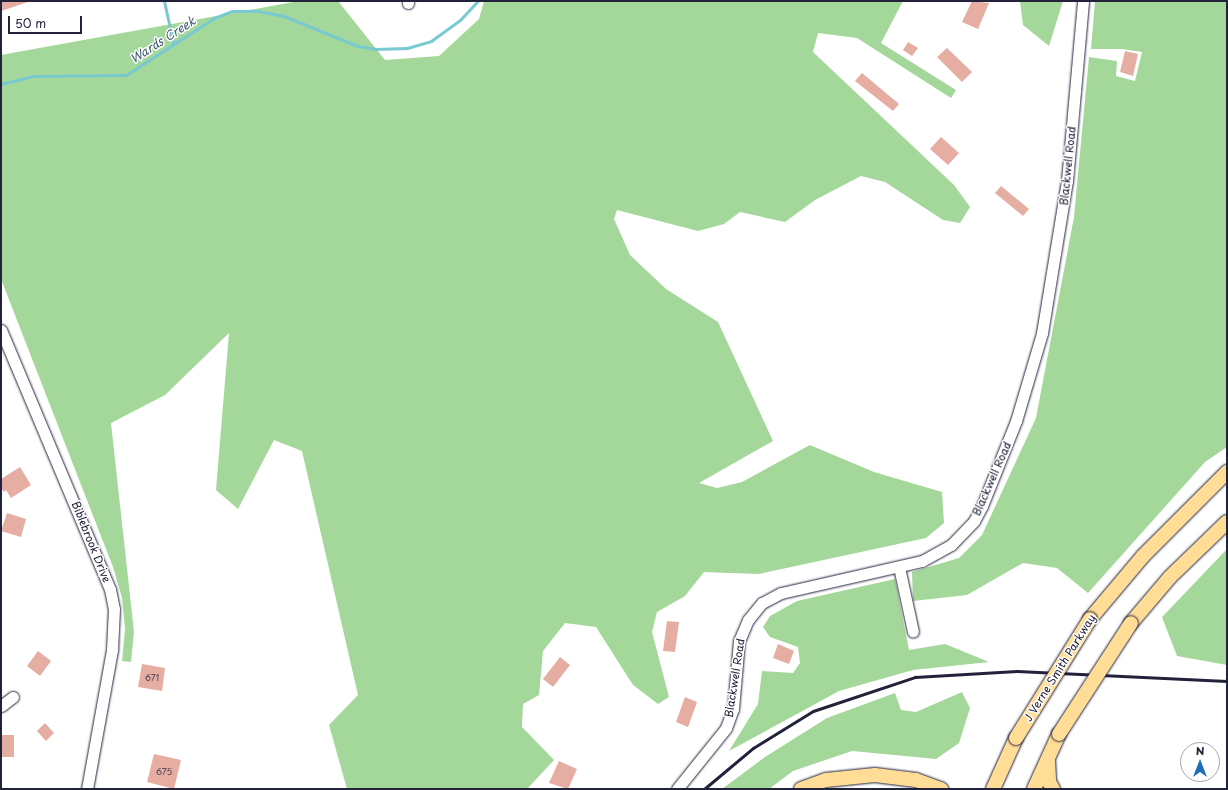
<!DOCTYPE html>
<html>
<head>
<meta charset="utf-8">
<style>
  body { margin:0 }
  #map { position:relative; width:1228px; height:790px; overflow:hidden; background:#fff; font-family:"Playpen Sans",sans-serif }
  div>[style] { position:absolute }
  .green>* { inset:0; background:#a4d89a }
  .stream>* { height:3px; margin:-1.5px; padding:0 1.5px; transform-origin:1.5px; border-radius:1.5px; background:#78c9d0 }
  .building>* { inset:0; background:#e6ada2 }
  .roads { filter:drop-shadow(0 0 1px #22223b) drop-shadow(0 0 1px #22223b) }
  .minor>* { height:11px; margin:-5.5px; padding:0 5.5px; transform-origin:5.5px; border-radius:5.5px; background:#fff }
  .major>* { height:14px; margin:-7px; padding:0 7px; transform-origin:7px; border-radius:7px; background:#ffdd96 }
  .rail>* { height:3px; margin:-1.5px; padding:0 1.5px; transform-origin:1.5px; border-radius:1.5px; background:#22223b }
  .bridges { filter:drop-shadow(0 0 1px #22223b) drop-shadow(0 0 1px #22223b) }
  .major-bridge>* { height:14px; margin:-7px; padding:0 7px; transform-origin:7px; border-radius:7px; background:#ffdd96 }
  span { translate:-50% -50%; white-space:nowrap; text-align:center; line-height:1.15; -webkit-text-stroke:3px #fff; paint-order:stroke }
  .number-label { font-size:9px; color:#534555 }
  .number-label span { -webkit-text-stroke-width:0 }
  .street-label { font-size:11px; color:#22223b }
  .water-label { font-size:12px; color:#405c6f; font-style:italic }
  .frame { position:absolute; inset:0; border:2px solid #22223b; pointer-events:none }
  .north { position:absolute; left:1180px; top:742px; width:40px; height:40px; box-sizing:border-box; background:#fff; border:1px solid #a7a7b1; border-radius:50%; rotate:0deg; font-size:11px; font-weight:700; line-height:16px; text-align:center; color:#22223b }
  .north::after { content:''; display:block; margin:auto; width:14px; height:18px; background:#1f6fb2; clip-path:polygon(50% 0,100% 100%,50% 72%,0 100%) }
  .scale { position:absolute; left:8px; top:16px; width:74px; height:18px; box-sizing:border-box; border:2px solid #22223b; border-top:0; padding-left:5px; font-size:12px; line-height:14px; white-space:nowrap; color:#22223b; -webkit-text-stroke:3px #fff; paint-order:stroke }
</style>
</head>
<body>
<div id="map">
  <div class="green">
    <i style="clip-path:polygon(299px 1px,338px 1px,385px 60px,439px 56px,479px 19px,484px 1px,903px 1px,881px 43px,956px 90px,951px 98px,857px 38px,818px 33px,813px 52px,954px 185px,970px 207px,960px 223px,943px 220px,885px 182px,861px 176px,815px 200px,785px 222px,740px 212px,724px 224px,698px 231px,617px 210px,614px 219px,630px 255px,666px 289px,718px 322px,773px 441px,699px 483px,717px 488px,742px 482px,810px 445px,874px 472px,942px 492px,944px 523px,926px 538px,759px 574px,704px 572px,685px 596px,657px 612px,652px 632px,669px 697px,658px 704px,633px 685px,596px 627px,565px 623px,543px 651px,539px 695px,523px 704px,522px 727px,554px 760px,527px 789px,347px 789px,329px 725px,358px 695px,302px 451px,274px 440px,238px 509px,216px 490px,229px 333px,165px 395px,111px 423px,134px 632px,131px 662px,122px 661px,125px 629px,122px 598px,113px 567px,1px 279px,1px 55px)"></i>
    <i style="clip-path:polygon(1020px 1px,1063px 1px,1049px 46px,1023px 25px)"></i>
    <i style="clip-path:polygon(1095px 1px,1227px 1px,1227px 447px,1205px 462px,1088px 593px,1057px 568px,1023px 563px,967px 595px,913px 601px,912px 572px,959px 558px,982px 535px,1036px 418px,1074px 217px,1089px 57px,1117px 61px,1116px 76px,1135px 81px,1142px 52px,1122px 49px,1091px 49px)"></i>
    <i style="clip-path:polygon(1227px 549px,1227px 665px,1177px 656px,1162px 617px)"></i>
    <i style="clip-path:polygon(895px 579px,909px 650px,945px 644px,989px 662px,913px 670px,839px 691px,729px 751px,758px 704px,762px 671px,793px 673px,800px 663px,798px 647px,770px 637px,763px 627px,770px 616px,797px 601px)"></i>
    <i style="clip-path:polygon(962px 692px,970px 708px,959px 743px,936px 759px,852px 751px,793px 771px,769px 789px,722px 789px,765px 757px,827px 718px,895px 693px,901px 710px,916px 712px)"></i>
  </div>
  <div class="stream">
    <i style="left:164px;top:1px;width:42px;rotate:77.6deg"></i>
    <i style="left:1px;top:84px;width:34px;rotate:-14deg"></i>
    <i style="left:34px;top:76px;width:92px;rotate:-0.6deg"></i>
    <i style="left:126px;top:75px;width:105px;rotate:-32.9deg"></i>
    <i style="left:214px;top:18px;width:19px;rotate:-21deg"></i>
    <i style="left:232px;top:11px;width:25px"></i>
    <i style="left:257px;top:11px;width:27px;rotate:10deg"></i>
    <i style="left:284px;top:16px;width:79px;rotate:22.3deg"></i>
    <i style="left:357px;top:46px;width:18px;rotate:9deg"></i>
    <i style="left:375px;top:49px;width:32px;rotate:-2deg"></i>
    <i style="left:407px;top:48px;width:25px;rotate:-16deg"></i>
    <i style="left:431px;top:41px;width:36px;rotate:-36deg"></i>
    <i style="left:460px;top:20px;width:26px;rotate:-47deg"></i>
  </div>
  <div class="building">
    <i style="clip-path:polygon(1px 1px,27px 1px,28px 2px,1px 11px)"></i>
    <i style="clip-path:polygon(972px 1px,989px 3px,978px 29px,962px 22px)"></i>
    <i style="clip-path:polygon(908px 42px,918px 48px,912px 56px,903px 50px)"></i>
    <i style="clip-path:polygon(947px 48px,972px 72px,962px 82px,937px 57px)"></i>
    <i style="clip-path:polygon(1125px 51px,1138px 54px,1133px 76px,1120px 72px)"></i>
    <i style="clip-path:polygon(862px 73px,899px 104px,893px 111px,855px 81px)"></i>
    <i style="clip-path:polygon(941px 137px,959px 153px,948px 165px,930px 149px)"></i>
    <i style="clip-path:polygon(1001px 186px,1029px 209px,1023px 216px,995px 193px)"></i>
    <i style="clip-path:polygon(20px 467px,31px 485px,11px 498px,6px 490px,4px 492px,1px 488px,1px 479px)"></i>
    <i style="clip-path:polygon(7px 513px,26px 519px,21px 537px,1px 531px)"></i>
    <i style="clip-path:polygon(667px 621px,679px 622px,675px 652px,663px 651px)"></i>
    <i style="clip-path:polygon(778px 644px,794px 651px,789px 664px,773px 658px)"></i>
    <i style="clip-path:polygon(38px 651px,51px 661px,40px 676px,27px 666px)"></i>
    <i style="clip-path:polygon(560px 657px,570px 665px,553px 687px,543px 679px)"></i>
    <i style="clip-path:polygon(142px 664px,165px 668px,162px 691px,138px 687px)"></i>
    <i style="clip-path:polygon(685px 697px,697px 702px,688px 727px,676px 722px)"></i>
    <i style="clip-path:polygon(45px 723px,54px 733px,46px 741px,37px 731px)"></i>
    <i style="clip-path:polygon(1px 735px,14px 735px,14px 757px,1px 757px)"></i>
    <i style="clip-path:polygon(154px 754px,181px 760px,174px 789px,147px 782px)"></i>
    <i style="clip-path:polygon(559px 761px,577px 769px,568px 789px,549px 783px)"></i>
  </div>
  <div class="roads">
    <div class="minor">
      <i style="left:408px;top:1px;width:2px;rotate:90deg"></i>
      <i style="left:1px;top:330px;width:281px;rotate:67.2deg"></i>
      <i style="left:110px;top:589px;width:20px;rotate:79deg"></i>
      <i style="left:114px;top:609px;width:41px;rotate:92.8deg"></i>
      <i style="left:112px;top:650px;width:141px;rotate:100.2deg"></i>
      <i style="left:899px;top:567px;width:66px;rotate:77.8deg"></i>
      <i style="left:1px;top:706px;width:15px;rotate:-37deg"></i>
      <i style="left:677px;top:789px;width:78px;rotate:-51.2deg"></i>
      <i style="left:726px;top:728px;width:20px;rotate:-70deg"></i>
      <i style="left:733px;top:709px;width:68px;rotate:-85deg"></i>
      <i style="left:739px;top:641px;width:23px;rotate:-67deg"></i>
      <i style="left:748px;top:620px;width:22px;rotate:-51deg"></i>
      <i style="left:762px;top:603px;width:21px;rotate:-28deg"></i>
      <i style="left:781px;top:593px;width:145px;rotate:-12.8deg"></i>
      <i style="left:922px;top:561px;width:33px;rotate:-29deg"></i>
      <i style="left:951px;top:545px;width:33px;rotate:-46deg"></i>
      <i style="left:974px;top:521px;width:17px;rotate:-62deg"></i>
      <i style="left:982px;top:506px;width:92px;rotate:-68.2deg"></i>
      <i style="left:1016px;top:421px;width:92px;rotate:-73.5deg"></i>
      <i style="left:1042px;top:333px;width:154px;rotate:-80.7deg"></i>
      <i style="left:1067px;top:181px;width:181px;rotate:-84.9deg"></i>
    </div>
    <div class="major">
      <i style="left:1090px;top:619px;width:82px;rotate:-49.9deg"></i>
      <i style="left:1143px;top:556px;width:119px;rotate:-45deg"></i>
      <i style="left:1131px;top:623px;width:60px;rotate:-49.7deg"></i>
      <i style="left:1170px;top:577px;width:79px;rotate:-44deg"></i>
      <i style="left:1048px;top:760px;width:22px;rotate:87deg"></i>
      <i style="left:1049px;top:782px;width:8px;rotate:60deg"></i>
      <i style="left:801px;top:789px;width:27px;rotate:-20deg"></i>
      <i style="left:826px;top:780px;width:49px;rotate:-5.8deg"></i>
      <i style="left:875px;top:775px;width:41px;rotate:7deg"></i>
      <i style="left:916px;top:780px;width:27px;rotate:20deg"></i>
      <i style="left:993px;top:789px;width:56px;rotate:-65.7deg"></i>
      <i style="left:1034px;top:789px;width:60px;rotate:-65.6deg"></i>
    </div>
  </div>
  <div class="rail">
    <i style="left:704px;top:789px;width:64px;rotate:-39.9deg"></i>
    <i style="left:753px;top:748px;width:70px;rotate:-31.7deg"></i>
    <i style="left:813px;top:711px;width:108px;rotate:-18.4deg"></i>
    <i style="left:915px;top:677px;width:102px;rotate:-3.4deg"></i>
    <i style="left:1017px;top:671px;width:210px;rotate:2.7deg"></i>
  </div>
  <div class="bridges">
    <div class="major-bridge">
      <i style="left:1059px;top:734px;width:132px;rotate:-57deg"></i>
      <i style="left:1016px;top:738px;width:140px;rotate:-58.1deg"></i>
    </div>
  </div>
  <div class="number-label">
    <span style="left:152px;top:677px">671</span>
    <span style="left:164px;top:771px">675</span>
  </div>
  <div class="street-label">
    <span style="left:1068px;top:166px;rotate:-84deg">Blackwell Road</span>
    <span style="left:992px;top:479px;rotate:-66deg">Blackwell Road</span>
    <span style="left:91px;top:542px;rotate:68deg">Biblebrook Drive</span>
    <span style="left:1060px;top:668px;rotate:-58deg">J Verne Smith Parkway</span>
    <span style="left:735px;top:678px;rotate:-81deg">Blackwell Road</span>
  </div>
  <div class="water-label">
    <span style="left:163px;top:40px;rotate:-33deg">Wards Creek</span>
  </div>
  <div class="frame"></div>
  <div class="north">N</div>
  <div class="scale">50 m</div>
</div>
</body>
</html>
